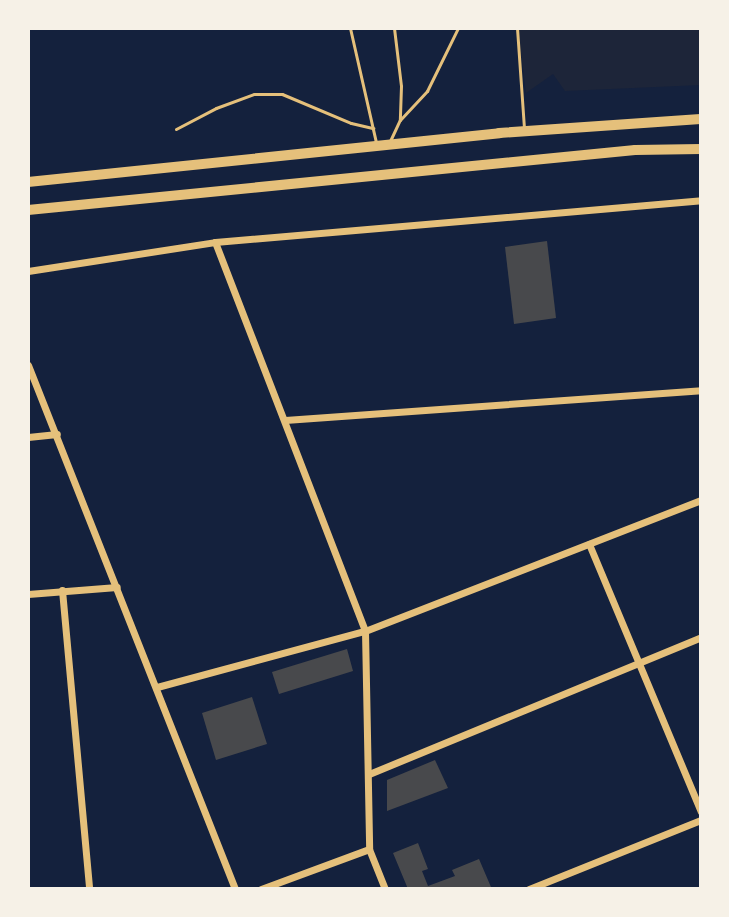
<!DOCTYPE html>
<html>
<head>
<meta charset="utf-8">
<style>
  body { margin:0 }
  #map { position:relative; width:729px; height:917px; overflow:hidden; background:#14213d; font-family:Inter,sans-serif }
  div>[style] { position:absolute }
  .green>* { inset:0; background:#1d2539 }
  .building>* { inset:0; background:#48494c }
  .service>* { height:3px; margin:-1.5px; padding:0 1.5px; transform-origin:1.5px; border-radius:1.5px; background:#e5c07b }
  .minor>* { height:7px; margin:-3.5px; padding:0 3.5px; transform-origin:3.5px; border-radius:3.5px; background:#e5c07b }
  .primary>* { height:10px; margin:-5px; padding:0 5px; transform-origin:5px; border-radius:5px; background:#e5c07b }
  span { translate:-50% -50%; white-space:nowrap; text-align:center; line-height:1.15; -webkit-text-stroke:8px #f6f1e7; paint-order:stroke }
  .frame { position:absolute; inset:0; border:30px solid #f6f1e7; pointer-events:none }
</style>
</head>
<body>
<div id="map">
  <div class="green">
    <i style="clip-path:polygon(518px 28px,701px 28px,701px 85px,565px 91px,553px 74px,526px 93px)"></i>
  </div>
  <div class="building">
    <i style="clip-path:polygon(547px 241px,556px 318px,514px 324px,505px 247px)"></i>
    <i style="clip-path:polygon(347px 649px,353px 671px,279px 694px,272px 672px)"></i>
    <i style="clip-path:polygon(252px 697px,267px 744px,216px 760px,202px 713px)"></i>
    <i style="clip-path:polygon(435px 760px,448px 788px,387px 811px,387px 780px)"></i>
    <i style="clip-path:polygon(418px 843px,428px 869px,422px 871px,428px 886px,455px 876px,452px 870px,479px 859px,491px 887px,408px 889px,393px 853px)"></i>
  </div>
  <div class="service">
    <i style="left:350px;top:28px;width:117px;rotate:77.2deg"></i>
    <i style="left:394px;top:28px;width:58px;rotate:83.1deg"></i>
    <i style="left:401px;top:86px;width:34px;rotate:92deg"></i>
    <i style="left:517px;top:28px;width:99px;rotate:86deg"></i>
    <i style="left:176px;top:129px;width:45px;rotate:-27.7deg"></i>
    <i style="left:216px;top:108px;width:40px;rotate:-20.2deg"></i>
    <i style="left:254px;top:94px;width:28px"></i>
    <i style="left:282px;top:94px;width:75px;rotate:22.8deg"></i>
    <i style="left:351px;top:123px;width:23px;rotate:13deg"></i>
    <i style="left:390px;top:141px;width:23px;rotate:-65deg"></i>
    <i style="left:400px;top:120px;width:40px;rotate:-47deg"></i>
    <i style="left:427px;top:91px;width:70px;rotate:-63.8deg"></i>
  </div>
  <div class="minor">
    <i style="left:215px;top:242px;width:417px;rotate:68.9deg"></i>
    <i style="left:365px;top:631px;width:218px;rotate:88.9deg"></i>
    <i style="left:369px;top:849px;width:43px;rotate:68.2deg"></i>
    <i style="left:28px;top:271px;width:189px;rotate:-8.8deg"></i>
    <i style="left:215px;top:242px;width:488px;rotate:-4.9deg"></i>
    <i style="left:28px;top:365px;width:563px;rotate:68.44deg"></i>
    <i style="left:285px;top:420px;width:417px;rotate:-4.1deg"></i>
    <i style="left:28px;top:437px;width:29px;rotate:-6deg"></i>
    <i style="left:589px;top:544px;width:290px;rotate:67.3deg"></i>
    <i style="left:62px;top:590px;width:300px;rotate:84.8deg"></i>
    <i style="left:28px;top:594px;width:89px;rotate:-4.5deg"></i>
    <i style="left:157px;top:687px;width:215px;rotate:-15.1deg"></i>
    <i style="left:365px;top:631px;width:361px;rotate:-21.3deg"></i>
    <i style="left:369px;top:774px;width:359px;rotate:-22.4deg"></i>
    <i style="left:261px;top:889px;width:115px;rotate:-20.3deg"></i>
    <i style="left:529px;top:889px;width:185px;rotate:-21.9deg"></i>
  </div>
  <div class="primary">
    <i style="left:28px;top:182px;width:474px;rotate:-5.9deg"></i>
    <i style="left:499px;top:133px;width:202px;rotate:-4deg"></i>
    <i style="left:28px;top:210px;width:610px;rotate:-5.65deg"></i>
    <i style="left:635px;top:150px;width:66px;rotate:-0.9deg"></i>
  </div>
  <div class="frame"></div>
</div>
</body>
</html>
